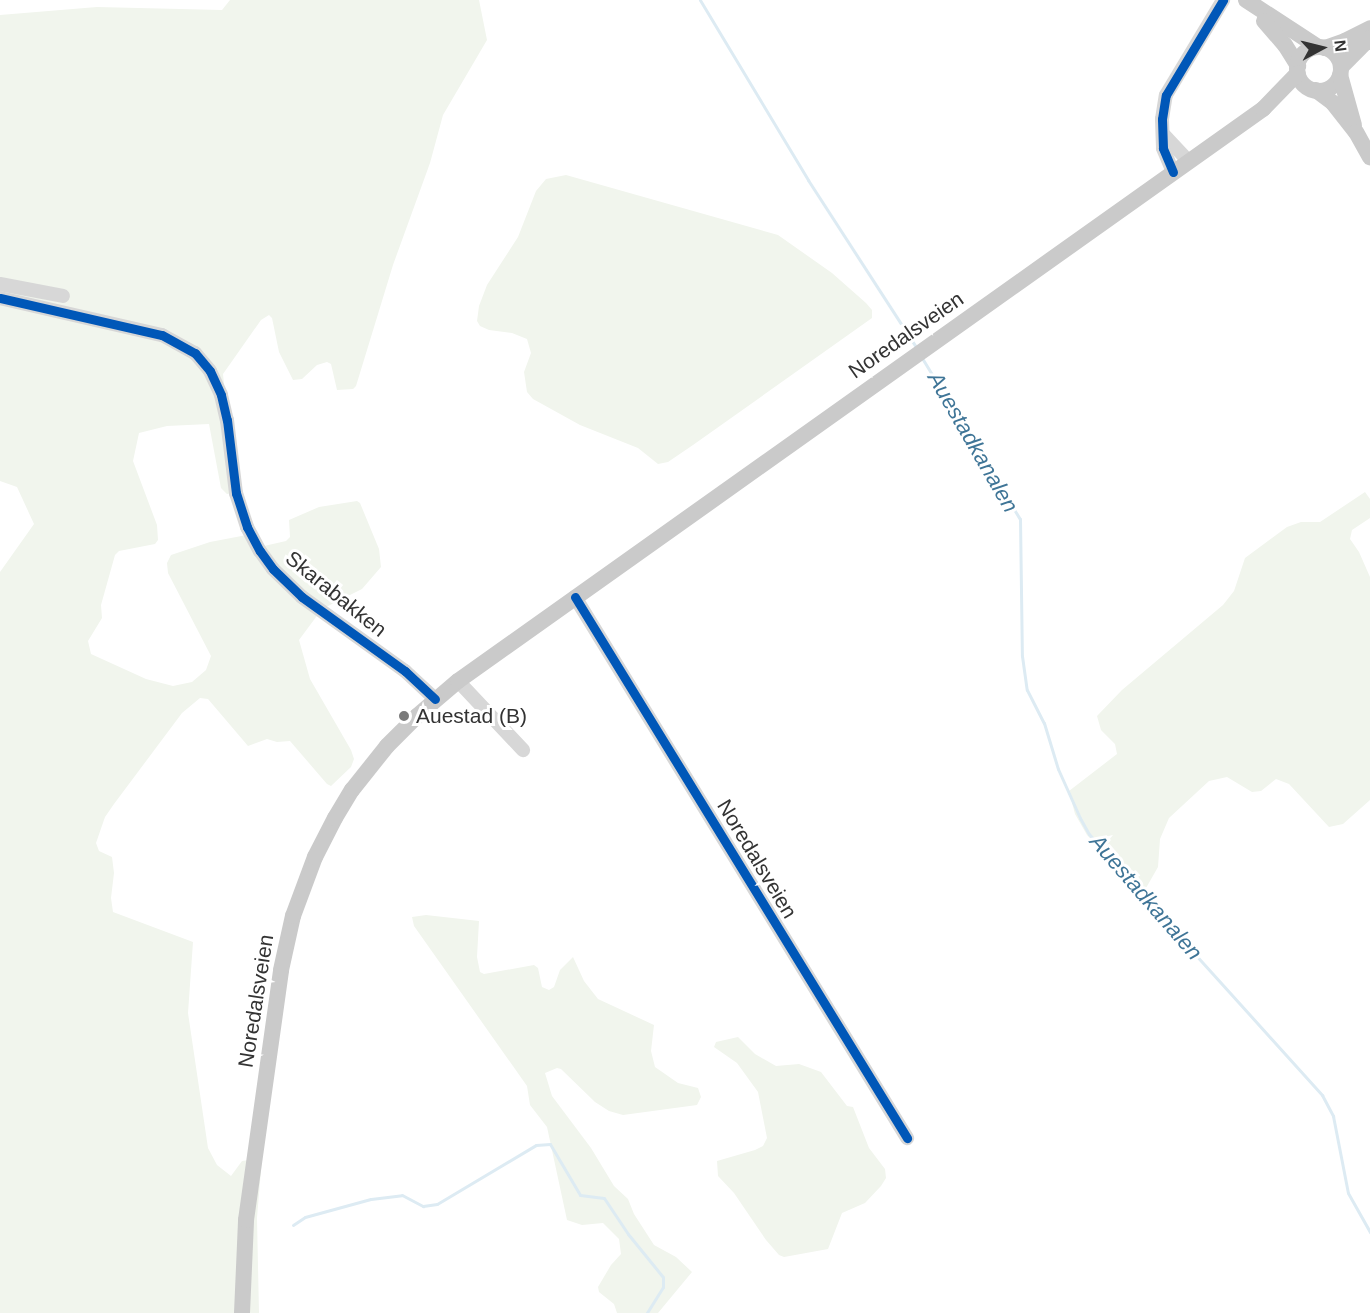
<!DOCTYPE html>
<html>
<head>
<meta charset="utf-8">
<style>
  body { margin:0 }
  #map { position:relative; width:1370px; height:1313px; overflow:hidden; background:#fff; font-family:Helvetica,sans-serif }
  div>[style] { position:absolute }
  .green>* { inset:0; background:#f1f5ed }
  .stream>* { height:3px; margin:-1.5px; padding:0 1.5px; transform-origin:1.5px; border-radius:1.5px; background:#ddebf3 }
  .minor>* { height:14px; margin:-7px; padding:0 7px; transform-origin:7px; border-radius:7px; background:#d7d7d7 }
  .major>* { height:16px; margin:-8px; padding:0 8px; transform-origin:8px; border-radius:8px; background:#cacaca }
  .major>.ring { margin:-8px; padding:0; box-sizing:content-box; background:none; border:16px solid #cacaca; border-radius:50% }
  .cycleway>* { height:9px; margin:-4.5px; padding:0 4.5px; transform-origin:4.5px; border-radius:4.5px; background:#0057b8 }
  .dots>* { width:16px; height:16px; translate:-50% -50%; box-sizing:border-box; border:3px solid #fff; border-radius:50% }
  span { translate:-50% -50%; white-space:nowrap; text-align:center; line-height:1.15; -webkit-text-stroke:6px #fff; paint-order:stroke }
  .street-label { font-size:21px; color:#333 }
  .poi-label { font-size:21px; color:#333 }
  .left { translate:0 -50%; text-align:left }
  .water-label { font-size:22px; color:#3f7597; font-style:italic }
  .north { position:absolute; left:1292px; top:18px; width:60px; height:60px; -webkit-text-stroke:4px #fff; paint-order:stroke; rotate:83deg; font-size:16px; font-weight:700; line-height:24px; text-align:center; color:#333 }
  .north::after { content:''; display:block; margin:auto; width:21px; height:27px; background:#333; clip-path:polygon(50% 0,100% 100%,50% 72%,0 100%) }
</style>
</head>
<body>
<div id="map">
  <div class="green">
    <i style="clip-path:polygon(230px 0,479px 0,487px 40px,443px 115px,430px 163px,393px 265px,356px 386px,353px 389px,337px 390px,331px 364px,327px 362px,317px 365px,302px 379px,293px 380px,279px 352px,272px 318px,269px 315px,261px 320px,223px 374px,235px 493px,227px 494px,221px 488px,209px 424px,167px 426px,139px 433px,133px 461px,157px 525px,158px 540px,155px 544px,119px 551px,115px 555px,101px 605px,102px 618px,88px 641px,91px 654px,146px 679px,173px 686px,192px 682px,206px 670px,211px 656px,168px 573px,167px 563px,171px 555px,210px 542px,252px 534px,264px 546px,286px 541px,290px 537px,289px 520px,319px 507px,357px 501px,360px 503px,379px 549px,381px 567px,362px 589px,322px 609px,299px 640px,310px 679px,351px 750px,354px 759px,351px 767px,331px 786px,327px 784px,290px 741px,277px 742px,267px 739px,248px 746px,208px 699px,200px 698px,182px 713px,114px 804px,105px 817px,96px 843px,99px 851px,112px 857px,114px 873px,111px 898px,113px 912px,193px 942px,188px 1013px,208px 1148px,217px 1165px,231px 1176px,242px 1161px,262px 1158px,257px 1218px,259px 1313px,0 1313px,0 572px,34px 524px,17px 487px,0 481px,0 15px,97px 7px,222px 10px)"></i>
    <i style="clip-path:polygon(566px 175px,778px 235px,832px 273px,866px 303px,872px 310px,872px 318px,693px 445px,668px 462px,658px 464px,638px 448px,580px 425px,533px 399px,527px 392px,524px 372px,531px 353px,527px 339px,512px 333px,489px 330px,480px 326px,477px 321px,479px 306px,487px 285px,518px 237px,536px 191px,546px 179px)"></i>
    <i style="clip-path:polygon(1365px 492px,1370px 499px,1370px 518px,1352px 530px,1350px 539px,1359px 552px,1370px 577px,1370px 800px,1343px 824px,1329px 827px,1289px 784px,1276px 779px,1261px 791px,1252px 792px,1227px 777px,1209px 781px,1169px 818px,1160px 839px,1158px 867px,1146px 888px,1138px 890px,1087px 835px,1075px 814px,1069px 791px,1117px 754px,1115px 744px,1101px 730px,1097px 716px,1122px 690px,1223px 605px,1234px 591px,1245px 558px,1287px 527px,1301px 522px,1320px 522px)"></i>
    <i style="clip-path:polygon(426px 915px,479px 921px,477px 957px,480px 972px,484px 974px,534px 965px,538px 968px,542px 987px,549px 990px,554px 987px,560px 970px,573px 957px,584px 981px,598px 999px,654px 1025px,651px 1051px,655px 1067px,678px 1083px,698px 1088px,701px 1097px,697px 1105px,623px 1115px,609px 1111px,595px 1102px,561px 1069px,557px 1068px,545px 1073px,552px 1096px,591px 1148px,614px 1186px,628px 1199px,634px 1214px,654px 1245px,676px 1257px,692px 1272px,658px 1313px,617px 1313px,614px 1304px,599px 1292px,598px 1287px,611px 1265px,621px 1254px,619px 1239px,603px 1223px,582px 1225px,567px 1220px,547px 1127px,530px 1105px,527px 1086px,414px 926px,412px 917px)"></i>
    <i style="clip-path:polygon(738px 1037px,755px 1054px,776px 1066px,799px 1064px,821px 1072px,847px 1106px,853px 1107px,869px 1148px,885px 1169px,886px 1178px,881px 1186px,865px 1203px,842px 1213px,828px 1249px,784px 1257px,779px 1255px,766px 1240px,734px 1193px,718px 1176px,717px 1161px,755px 1150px,763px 1146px,767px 1138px,758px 1092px,737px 1063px,714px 1047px,716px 1042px)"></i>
  </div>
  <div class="stream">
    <i style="left:700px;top:0;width:210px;rotate:59deg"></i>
    <i style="left:808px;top:180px;width:199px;rotate:57.1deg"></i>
    <i style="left:922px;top:358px;width:188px;rotate:58.7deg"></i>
    <i style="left:1020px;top:519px;width:137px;rotate:89.2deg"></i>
    <i style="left:1022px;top:656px;width:34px;rotate:82deg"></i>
    <i style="left:1027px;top:690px;width:37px;rotate:63deg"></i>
    <i style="left:1044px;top:723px;width:48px;rotate:73.1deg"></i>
    <i style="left:1058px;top:769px;width:54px;rotate:65.8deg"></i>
    <i style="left:1080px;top:818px;width:18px;rotate:61deg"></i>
    <i style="left:1089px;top:834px;width:87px;rotate:49.2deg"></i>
    <i style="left:1146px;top:900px;width:263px;rotate:47.9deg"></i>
    <i style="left:1322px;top:1095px;width:24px;rotate:62deg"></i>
    <i style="left:1333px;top:1116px;width:78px;rotate:79deg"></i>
    <i style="left:1348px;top:1193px;width:45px;rotate:60.6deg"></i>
    <i style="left:293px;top:1225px;width:14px;rotate:-34deg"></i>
    <i style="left:305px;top:1217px;width:68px;rotate:-15.3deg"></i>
    <i style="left:371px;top:1199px;width:31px;rotate:-7deg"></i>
    <i style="left:402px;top:1195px;width:24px;rotate:28deg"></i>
    <i style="left:423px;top:1206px;width:14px;rotate:-8deg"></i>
    <i style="left:437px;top:1204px;width:115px;rotate:-30.8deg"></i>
    <i style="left:536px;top:1145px;width:14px;rotate:-4deg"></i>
    <i style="left:550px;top:1144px;width:59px;rotate:59.5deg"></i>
    <i style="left:580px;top:1195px;width:24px;rotate:7deg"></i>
    <i style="left:604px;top:1198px;width:43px;rotate:56.3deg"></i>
    <i style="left:628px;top:1234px;width:55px;rotate:50.9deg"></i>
    <i style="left:663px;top:1277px;width:10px;rotate:90deg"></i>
    <i style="left:663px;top:1287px;width:31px;rotate:122deg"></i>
  </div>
  <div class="minor">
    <i style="left:1164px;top:135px;width:35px;rotate:47deg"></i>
    <i style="left:1173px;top:172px;width:26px;rotate:-113deg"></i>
    <i style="left:1163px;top:148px;width:29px;rotate:-92deg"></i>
    <i style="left:1162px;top:119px;width:24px;rotate:-81deg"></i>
    <i style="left:1166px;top:95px;width:111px;rotate:-59deg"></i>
    <i style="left:0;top:284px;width:64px;rotate:10.8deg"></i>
    <i style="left:0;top:298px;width:166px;rotate:12.9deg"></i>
    <i style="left:162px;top:335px;width:38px;rotate:29deg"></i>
    <i style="left:195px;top:353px;width:23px;rotate:50deg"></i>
    <i style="left:210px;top:371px;width:26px;rotate:65deg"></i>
    <i style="left:221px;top:395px;width:26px;rotate:77deg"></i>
    <i style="left:227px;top:420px;width:74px;rotate:83deg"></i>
    <i style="left:236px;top:493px;width:36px;rotate:72deg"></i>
    <i style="left:247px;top:527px;width:27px;rotate:62deg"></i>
    <i style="left:260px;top:551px;width:22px;rotate:54deg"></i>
    <i style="left:273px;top:569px;width:40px;rotate:44deg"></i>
    <i style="left:302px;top:597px;width:127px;rotate:35.7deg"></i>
    <i style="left:405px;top:671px;width:41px;rotate:43deg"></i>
    <i style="left:575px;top:597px;width:635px;rotate:58.46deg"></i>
    <i style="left:458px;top:681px;width:95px;rotate:46.7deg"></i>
  </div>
  <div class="major">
    <i style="left:1246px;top:0;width:86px;rotate:33.1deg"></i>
    <i style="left:1264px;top:21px;width:32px;rotate:49deg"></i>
    <i style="left:1285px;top:45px;width:25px;rotate:58deg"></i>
    <i class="ring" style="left:1297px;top:47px;width:28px;height:28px"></i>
    <i style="left:1325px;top:48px;width:21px;rotate:-19deg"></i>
    <i style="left:1345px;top:41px;width:28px;rotate:-27deg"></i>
    <i style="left:1341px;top:67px;width:41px;rotate:-45deg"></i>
    <i style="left:1340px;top:75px;width:52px;rotate:74.4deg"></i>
    <i style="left:1316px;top:90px;width:21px;rotate:37deg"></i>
    <i style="left:1333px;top:103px;width:37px;rotate:52deg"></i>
    <i style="left:1356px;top:132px;width:29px;rotate:61deg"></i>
    <i style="left:242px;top:1313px;width:93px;rotate:-87.5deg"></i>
    <i style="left:246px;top:1220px;width:252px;rotate:-82deg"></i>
    <i style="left:281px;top:970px;width:55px;rotate:-77.5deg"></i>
    <i style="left:293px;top:916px;width:63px;rotate:-69.6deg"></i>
    <i style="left:315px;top:857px;width:44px;rotate:-62.9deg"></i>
    <i style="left:335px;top:818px;width:33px;rotate:-59deg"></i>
    <i style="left:352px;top:790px;width:56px;rotate:-51.5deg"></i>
    <i style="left:387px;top:746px;width:42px;rotate:-45deg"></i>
    <i style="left:417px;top:716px;width:54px;rotate:-40.5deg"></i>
    <i style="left:458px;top:681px;width:988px;rotate:-35.4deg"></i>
    <i style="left:1263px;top:109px;width:50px;rotate:-45.8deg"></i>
  </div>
  <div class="cycleway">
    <i style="left:1173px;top:172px;width:26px;rotate:-113deg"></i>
    <i style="left:1163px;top:148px;width:29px;rotate:-92deg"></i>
    <i style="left:1162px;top:119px;width:24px;rotate:-81deg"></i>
    <i style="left:1166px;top:95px;width:111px;rotate:-59deg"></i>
    <i style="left:0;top:298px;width:166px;rotate:12.9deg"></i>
    <i style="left:162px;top:335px;width:38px;rotate:29deg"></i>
    <i style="left:195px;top:353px;width:23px;rotate:50deg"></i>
    <i style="left:210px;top:371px;width:26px;rotate:65deg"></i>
    <i style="left:221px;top:395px;width:26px;rotate:77deg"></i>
    <i style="left:227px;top:420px;width:74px;rotate:83deg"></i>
    <i style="left:236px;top:493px;width:36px;rotate:72deg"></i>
    <i style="left:247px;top:527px;width:27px;rotate:62deg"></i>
    <i style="left:260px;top:551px;width:22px;rotate:54deg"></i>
    <i style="left:273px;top:569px;width:40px;rotate:44deg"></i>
    <i style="left:302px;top:597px;width:127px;rotate:35.7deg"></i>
    <i style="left:405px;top:671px;width:41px;rotate:43deg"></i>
    <i style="left:575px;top:597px;width:635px;rotate:58.46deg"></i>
  </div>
  <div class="dots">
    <i style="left:404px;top:716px;background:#7a7a7a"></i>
  </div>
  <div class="street-label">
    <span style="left:906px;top:335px;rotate:-35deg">Noredalsveien</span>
    <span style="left:336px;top:594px;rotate:39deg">Skarabakken</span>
    <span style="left:757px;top:859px;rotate:59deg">Noredalsveien</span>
    <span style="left:256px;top:1001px;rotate:-81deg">Noredalsveien</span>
  </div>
  <div class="poi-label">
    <span class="left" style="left:416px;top:716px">Auestad (B)</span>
  </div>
  <div class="water-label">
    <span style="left:973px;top:442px;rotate:60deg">Auestadkanalen</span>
    <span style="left:1146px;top:897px;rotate:49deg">Auestadkanalen</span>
  </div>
  <div class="north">N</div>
</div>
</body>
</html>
